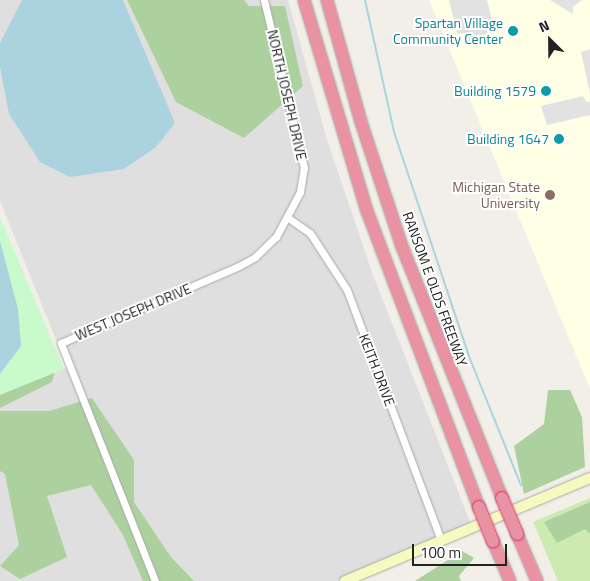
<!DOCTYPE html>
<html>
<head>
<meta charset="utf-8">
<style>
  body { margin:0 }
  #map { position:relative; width:590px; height:581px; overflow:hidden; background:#f2efe9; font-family:"Titillium Web",sans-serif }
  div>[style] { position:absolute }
  .residential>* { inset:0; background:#e0dfdf }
  .education>* { inset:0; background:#ffffe5 }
  .grass>* { inset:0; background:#cdebb0 }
  .forest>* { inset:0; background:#add19e }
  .park>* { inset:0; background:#c8facc }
  .parking>* { inset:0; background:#e2e2e2 }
  .water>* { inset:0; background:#aad3df }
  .stream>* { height:2px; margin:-1px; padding:0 1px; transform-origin:1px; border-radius:1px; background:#aad3df }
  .roads { filter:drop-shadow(0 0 1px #a9a9a9) drop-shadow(0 0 1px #a9a9a9) }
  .street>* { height:7px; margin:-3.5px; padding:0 3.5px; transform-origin:3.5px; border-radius:3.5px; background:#fff }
  .secondary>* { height:10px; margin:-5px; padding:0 5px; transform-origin:5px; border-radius:5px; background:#f7fabf }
  .highway>* { height:12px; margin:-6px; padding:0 6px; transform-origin:6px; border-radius:6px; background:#e892a2 }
  .bridges { filter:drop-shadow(0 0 1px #dc2a67) drop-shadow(0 0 1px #dc2a67) }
  .highway-bridge>* { height:12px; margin:-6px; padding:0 6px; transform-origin:6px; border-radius:6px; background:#e892a2 }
  .dots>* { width:14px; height:14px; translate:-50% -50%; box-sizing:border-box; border:2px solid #fff; border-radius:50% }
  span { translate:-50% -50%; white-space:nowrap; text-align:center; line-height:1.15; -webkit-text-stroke:4px #fff; paint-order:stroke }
  .culture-label { font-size:14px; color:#0d838f }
  .right { translate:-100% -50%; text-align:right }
  .street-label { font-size:14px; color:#222 }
  .education-label { font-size:14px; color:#785e54 }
  .north { position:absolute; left:525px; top:15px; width:50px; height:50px; -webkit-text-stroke:4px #fff; paint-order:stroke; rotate:337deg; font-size:14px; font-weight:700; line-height:20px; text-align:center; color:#222 }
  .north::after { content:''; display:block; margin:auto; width:18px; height:22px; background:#222; clip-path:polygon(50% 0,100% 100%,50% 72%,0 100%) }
  .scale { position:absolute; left:412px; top:544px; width:95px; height:22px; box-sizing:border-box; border:2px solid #222; border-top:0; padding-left:6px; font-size:15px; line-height:18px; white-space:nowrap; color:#222; -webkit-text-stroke:4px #fff; paint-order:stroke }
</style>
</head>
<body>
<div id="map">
  <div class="residential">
    <i style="clip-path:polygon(0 0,288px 0,327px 140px,373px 275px,472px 527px,345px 581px,0 581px,0 396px,67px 367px,0 201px)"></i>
  </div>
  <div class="education">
    <i style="clip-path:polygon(429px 0,590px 0,590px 389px)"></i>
  </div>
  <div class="grass">
    <i style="clip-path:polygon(590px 498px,590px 581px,558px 581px,533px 522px)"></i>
  </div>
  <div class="forest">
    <i style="clip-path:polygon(127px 0,244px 0,249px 6px,285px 6px,303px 86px,244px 138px,176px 102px)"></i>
    <i style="clip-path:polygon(56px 366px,52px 382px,0 408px,0 386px)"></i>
    <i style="clip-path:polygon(548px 390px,570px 390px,582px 417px,585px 467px,524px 494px,514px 446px,544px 424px)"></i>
    <i style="clip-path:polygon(92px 398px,134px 460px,134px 502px,171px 557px,194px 581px,143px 581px,123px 535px,91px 485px,47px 496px,67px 557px,20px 579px,0 566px,19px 545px,5px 474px,0 471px,0 411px,49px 411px)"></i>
    <i style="clip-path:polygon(590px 502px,590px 534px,585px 529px,557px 543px,544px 522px)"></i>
    <i style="clip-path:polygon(462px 551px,474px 558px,459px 576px,461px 581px,415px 581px)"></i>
  </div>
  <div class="park">
    <i style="clip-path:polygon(0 217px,64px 369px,0 395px)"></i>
  </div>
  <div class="parking">
    <i style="clip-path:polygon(449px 0,487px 0,493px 23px,486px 24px,489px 40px,469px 43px,463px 33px,457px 34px)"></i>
    <i style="clip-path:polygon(550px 0,582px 0,573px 7px,573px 14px)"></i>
    <i style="clip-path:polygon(590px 49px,590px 94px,581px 52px)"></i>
    <i style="clip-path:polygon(583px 96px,586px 102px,590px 102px,590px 115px,547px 125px,541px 106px)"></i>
  </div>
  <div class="water">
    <i style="clip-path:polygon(22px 0,123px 0,175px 123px,156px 147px,124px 169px,70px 177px,40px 162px,9px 114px,0 67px,0 43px)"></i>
    <i style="clip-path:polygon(0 241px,18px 309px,21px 346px,0 374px)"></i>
  </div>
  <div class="stream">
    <i style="left:365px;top:0;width:135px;rotate:77.6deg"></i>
    <i style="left:394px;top:132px;width:239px;rotate:71.5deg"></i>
    <i style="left:470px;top:359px;width:136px;rotate:68deg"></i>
  </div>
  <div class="roads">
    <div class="street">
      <i style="left:287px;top:217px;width:28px;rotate:35deg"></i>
      <i style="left:310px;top:233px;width:68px;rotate:57deg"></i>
      <i style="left:347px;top:290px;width:267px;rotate:69.4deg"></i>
      <i style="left:155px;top:581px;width:256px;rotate:-111.6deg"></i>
      <i style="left:61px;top:343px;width:194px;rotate:-23.4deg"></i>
      <i style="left:239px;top:266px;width:18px;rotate:-29deg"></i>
      <i style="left:255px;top:257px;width:29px;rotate:-44deg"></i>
      <i style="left:276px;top:237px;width:51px;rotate:-61.9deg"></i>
      <i style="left:300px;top:192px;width:24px;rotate:-81deg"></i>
      <i style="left:304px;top:168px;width:173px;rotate:-103.4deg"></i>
    </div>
    <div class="secondary">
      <i style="left:345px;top:581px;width:266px;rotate:-22.8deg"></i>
    </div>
    <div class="highway">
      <i style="left:304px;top:0;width:220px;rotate:73.4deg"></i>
      <i style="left:367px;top:211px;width:316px;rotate:69.3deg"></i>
      <i style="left:327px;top:0;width:127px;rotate:74.4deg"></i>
      <i style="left:361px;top:122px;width:128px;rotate:71.8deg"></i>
      <i style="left:401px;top:244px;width:273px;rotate:68.3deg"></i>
      <i style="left:517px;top:534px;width:51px;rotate:66.9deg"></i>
      <i style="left:493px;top:541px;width:43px;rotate:67deg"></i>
    </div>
  </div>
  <div class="bridges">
    <div class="highway-bridge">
      <i style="left:502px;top:498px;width:39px;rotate:67deg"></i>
      <i style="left:479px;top:507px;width:37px;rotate:68deg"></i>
    </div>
  </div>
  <div class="dots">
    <i style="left:513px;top:31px;background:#0f9aa8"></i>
    <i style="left:546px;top:91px;background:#0f9aa8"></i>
    <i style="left:559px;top:139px;background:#0f9aa8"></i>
    <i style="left:550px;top:195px;background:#8d6e63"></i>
  </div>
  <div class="culture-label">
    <span class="right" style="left:503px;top:31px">Spartan Village<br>Community Center</span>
    <span class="right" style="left:536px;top:91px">Building 1579</span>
    <span class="right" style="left:549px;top:139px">Building 1647</span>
  </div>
  <div class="street-label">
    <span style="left:287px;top:95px;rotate:77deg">NORTH JOSEPH DRIVE</span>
    <span style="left:435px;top:289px;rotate:70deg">RANSOM E OLDS FREEWAY</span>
    <span style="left:133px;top:312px;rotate:-23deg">WEST JOSEPH DRIVE</span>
    <span style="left:377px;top:370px;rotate:69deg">KEITH DRIVE</span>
  </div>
  <div class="education-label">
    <span class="right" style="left:540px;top:195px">Michigan State<br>University</span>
  </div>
  <div class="north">N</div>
  <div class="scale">100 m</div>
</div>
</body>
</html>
